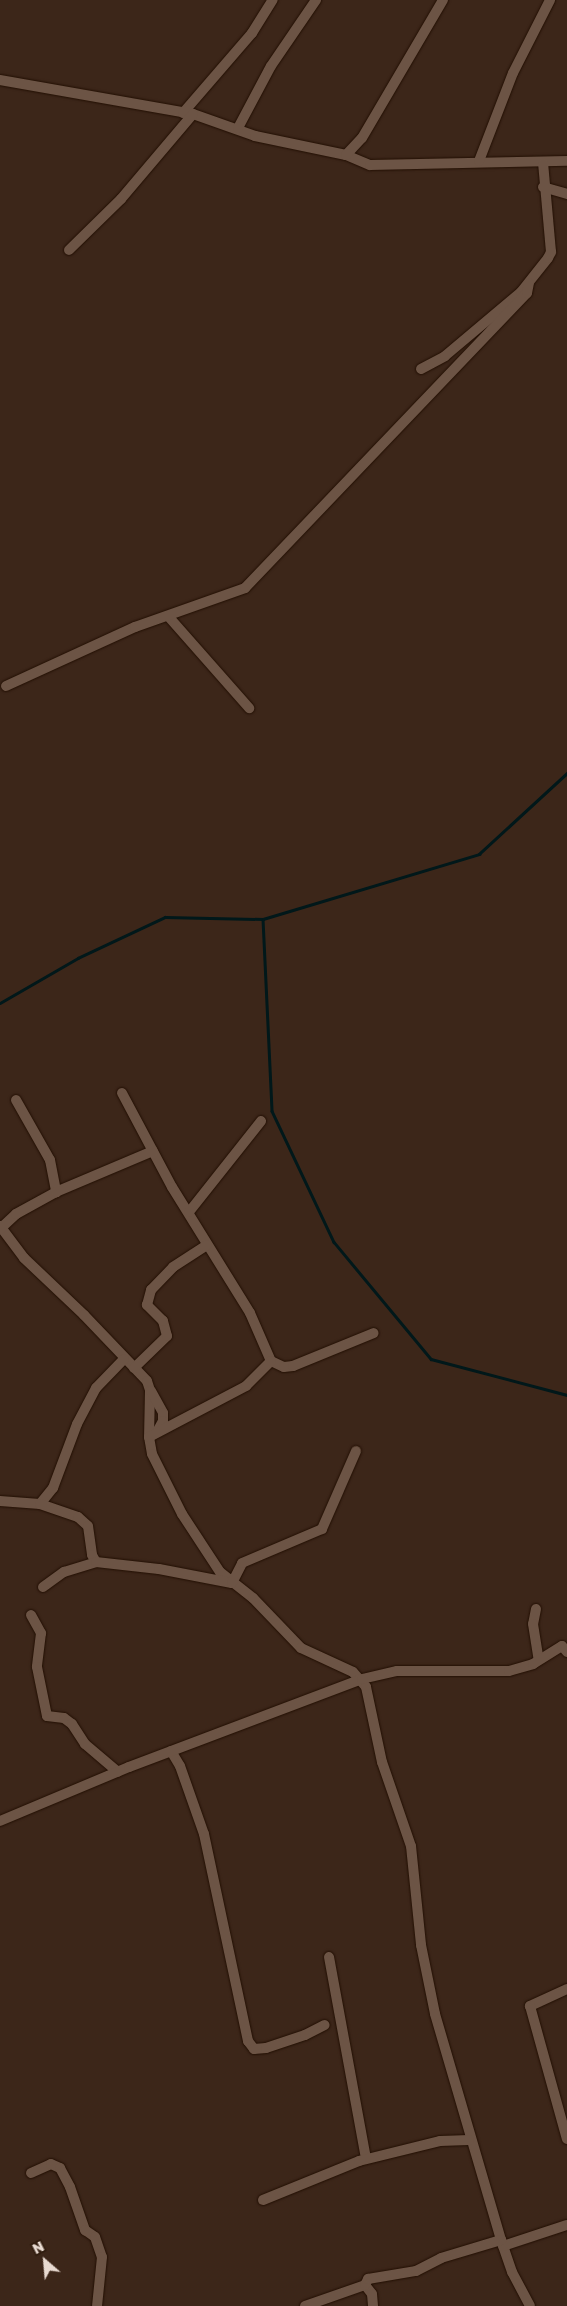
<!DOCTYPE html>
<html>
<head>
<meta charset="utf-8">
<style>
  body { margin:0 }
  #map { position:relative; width:567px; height:2306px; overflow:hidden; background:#3c2619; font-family:"Golos Text",sans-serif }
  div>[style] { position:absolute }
  .stream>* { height:2.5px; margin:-1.25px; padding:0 1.25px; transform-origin:1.25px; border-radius:1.25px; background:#01181a }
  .roads { filter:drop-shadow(0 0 1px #220f03) drop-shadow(0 0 1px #220f03) }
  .street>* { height:10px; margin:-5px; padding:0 5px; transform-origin:5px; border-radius:5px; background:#6c5445 }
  span { translate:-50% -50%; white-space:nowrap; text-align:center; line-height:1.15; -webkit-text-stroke:5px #311d0f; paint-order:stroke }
  .north { position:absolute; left:20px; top:2236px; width:50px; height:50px; -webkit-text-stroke:4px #311d0f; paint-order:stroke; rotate:333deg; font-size:14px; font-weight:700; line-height:20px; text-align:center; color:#e8dad1 }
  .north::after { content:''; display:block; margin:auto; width:18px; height:22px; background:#e8dad1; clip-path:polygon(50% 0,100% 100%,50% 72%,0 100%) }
</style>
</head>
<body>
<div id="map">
  <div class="stream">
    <i style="left:263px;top:919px;width:192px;rotate:87.3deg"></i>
    <i style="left:272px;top:1111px;width:145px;rotate:64.7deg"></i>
    <i style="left:334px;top:1242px;width:152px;rotate:50.3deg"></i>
    <i style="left:431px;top:1359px;width:141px;rotate:14.8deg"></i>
    <i style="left:0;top:1003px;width:90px;rotate:-30deg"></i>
    <i style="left:78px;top:958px;width:96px;rotate:-25.2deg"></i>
    <i style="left:165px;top:917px;width:98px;rotate:1.2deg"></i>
    <i style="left:263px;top:919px;width:226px;rotate:-16.7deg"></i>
    <i style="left:479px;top:854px;width:120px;rotate:-42.6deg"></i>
  </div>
  <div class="roads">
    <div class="street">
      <i style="left:0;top:80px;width:196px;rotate:10deg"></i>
      <i style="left:193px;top:114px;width:66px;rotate:19.5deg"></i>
      <i style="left:255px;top:136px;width:93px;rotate:11.8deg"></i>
      <i style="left:346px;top:155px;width:26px;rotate:23deg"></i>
      <i style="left:370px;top:165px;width:197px;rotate:-1.2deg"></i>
      <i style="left:183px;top:113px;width:106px;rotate:-49.2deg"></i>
      <i style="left:252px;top:33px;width:39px;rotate:-58deg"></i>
      <i style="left:238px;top:128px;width:70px;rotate:-62deg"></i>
      <i style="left:271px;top:66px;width:80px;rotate:-55.7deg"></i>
      <i style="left:346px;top:155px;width:23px;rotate:-47deg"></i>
      <i style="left:362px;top:138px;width:160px;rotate:-59.6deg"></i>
      <i style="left:479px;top:161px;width:94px;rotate:-68.9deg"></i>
      <i style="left:513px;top:73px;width:82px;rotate:-63.1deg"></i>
      <i style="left:543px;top:187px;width:25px;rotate:16deg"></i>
      <i style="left:69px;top:250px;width:73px;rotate:-44.4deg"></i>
      <i style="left:121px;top:199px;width:111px;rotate:-49.7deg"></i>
      <i style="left:421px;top:369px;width:27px;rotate:-28deg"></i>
      <i style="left:445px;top:356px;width:99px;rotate:-40.1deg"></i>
      <i style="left:521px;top:292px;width:43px;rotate:-51.5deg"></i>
      <i style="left:548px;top:258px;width:7px;rotate:-63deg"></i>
      <i style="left:551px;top:252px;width:89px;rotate:-95.1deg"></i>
      <i style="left:168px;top:616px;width:123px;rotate:48.6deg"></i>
      <i style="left:6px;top:686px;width:142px;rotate:-24.6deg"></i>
      <i style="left:135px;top:627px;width:117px;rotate:-19.5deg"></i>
      <i style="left:245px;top:588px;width:408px;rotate:-46.3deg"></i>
      <i style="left:527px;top:293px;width:10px;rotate:-79deg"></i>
      <i style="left:122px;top:1093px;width:106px;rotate:62deg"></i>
      <i style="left:172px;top:1187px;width:148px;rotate:58.2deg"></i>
      <i style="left:250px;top:1313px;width:52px;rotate:66.4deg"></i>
      <i style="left:16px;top:1100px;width:69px;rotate:60.5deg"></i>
      <i style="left:50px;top:1160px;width:33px;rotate:79deg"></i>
      <i style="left:189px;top:1212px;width:116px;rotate:-51.6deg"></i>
      <i style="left:0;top:1226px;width:40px;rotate:53deg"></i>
      <i style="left:24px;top:1258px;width:83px;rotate:43.5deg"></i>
      <i style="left:84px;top:1315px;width:91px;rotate:46.3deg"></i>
      <i style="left:147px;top:1381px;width:9px;rotate:72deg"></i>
      <i style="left:150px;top:1390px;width:47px;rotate:91.2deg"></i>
      <i style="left:149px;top:1437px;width:17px;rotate:80deg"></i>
      <i style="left:152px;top:1454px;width:67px;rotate:63.4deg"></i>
      <i style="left:182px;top:1514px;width:69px;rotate:56.8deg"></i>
      <i style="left:220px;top:1572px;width:42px;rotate:38.2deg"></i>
      <i style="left:253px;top:1598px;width:69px;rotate:46.2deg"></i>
      <i style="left:301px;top:1648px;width:57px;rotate:24.8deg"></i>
      <i style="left:353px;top:1672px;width:20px;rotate:49deg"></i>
      <i style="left:366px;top:1687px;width:77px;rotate:78deg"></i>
      <i style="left:382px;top:1762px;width:89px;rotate:71deg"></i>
      <i style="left:411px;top:1846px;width:100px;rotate:84.2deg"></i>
      <i style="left:421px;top:1945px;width:70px;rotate:78.5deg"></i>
      <i style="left:435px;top:2014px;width:235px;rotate:73.7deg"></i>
      <i style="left:501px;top:2240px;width:34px;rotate:71deg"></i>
      <i style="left:512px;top:2272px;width:38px;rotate:62deg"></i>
      <i style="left:0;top:1229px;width:22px;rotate:-43deg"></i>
      <i style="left:16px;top:1214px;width:46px;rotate:-28.8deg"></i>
      <i style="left:56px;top:1192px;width:105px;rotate:-22.9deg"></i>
      <i style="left:271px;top:1361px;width:14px;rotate:25deg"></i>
      <i style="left:284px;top:1367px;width:9px;rotate:-6deg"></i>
      <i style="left:293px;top:1366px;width:87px;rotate:-22.2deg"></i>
      <i style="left:134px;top:1368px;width:46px;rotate:-44.1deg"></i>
      <i style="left:167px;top:1336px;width:16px;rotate:-105deg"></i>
      <i style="left:163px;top:1321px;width:23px;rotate:-135deg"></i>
      <i style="left:147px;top:1305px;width:16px;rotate:-75deg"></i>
      <i style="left:151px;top:1290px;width:32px;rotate:-46deg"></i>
      <i style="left:173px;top:1267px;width:40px;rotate:-32.9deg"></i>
      <i style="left:151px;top:1391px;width:25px;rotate:61deg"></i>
      <i style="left:163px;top:1413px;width:8px;rotate:90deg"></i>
      <i style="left:163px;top:1421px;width:13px;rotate:119deg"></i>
      <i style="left:149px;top:1437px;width:110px;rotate:-27.7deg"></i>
      <i style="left:246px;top:1386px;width:35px;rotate:-45deg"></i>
      <i style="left:0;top:1501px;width:40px;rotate:4.3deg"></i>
      <i style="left:40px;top:1504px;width:21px;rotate:-51deg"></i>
      <i style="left:53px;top:1488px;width:68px;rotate:-69.4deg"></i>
      <i style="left:77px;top:1424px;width:41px;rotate:-62.2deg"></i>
      <i style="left:96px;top:1388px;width:40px;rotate:-46deg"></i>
      <i style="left:40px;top:1504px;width:40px;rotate:18.9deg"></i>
      <i style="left:78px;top:1517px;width:13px;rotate:42deg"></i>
      <i style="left:88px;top:1526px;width:29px;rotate:82deg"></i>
      <i style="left:92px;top:1555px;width:8px;rotate:60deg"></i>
      <i style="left:43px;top:1587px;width:26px;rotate:-36deg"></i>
      <i style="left:64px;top:1572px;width:34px;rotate:-17deg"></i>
      <i style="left:96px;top:1562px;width:63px;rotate:6.3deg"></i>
      <i style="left:159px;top:1569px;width:74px;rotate:10.9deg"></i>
      <i style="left:232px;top:1583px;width:22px;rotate:-63deg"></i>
      <i style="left:242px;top:1563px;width:87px;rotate:-23deg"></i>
      <i style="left:322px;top:1529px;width:85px;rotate:-66.4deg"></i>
      <i style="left:536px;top:1609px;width:15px;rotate:101deg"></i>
      <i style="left:533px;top:1624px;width:36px;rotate:81deg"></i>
      <i style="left:31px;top:1615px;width:21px;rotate:61deg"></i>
      <i style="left:41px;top:1633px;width:34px;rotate:97deg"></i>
      <i style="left:37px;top:1667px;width:50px;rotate:78.5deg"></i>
      <i style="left:47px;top:1716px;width:17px;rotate:7deg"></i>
      <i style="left:64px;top:1718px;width:10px;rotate:37deg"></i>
      <i style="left:72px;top:1724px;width:24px;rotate:57deg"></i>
      <i style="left:85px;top:1744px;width:43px;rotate:40.3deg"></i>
      <i style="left:171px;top:1751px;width:17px;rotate:59deg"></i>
      <i style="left:180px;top:1766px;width:72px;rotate:70.6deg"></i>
      <i style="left:204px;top:1834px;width:212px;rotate:78deg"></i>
      <i style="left:248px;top:2041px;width:10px;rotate:53deg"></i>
      <i style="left:254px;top:2049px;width:12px;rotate:-5deg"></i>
      <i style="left:266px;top:2048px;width:41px;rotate:-18.4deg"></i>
      <i style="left:305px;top:2035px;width:22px;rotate:-27deg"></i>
      <i style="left:0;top:1821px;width:140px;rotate:-22.7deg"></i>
      <i style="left:129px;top:1767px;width:249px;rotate:-20.7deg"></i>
      <i style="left:362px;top:1679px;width:36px;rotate:-13deg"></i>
      <i style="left:397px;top:1671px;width:112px"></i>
      <i style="left:509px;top:1671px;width:25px;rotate:-16deg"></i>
      <i style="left:533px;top:1664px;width:34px;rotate:-32deg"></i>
      <i style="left:562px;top:1646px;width:8px;rotate:50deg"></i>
      <i style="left:329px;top:1957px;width:205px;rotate:79.6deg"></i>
      <i style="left:567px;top:1989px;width:41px;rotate:155.3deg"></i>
      <i style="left:530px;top:2006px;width:138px;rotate:74.5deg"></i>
      <i style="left:31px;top:2173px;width:22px;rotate:-24deg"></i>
      <i style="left:51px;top:2164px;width:10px;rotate:24deg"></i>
      <i style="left:60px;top:2168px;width:21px;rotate:62deg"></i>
      <i style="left:70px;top:2187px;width:46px;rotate:70.8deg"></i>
      <i style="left:85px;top:2230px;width:12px;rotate:35deg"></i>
      <i style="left:95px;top:2237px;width:21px;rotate:71deg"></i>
      <i style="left:102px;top:2257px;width:49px;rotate:95.8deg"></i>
      <i style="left:263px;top:2200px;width:104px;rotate:-22.1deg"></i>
      <i style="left:359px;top:2161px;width:83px;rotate:-13.9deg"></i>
      <i style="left:440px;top:2141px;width:29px;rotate:-2deg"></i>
      <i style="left:503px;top:2246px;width:67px;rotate:-18.2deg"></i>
      <i style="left:365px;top:2285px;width:11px;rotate:52deg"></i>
      <i style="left:372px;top:2294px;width:12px;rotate:85deg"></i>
      <i style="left:305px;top:2306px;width:64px;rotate:-19.3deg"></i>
      <i style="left:365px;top:2285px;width:7px;rotate:-63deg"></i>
      <i style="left:368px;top:2279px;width:49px;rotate:-9.5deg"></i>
      <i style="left:416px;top:2271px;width:28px;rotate:-27deg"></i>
      <i style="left:441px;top:2258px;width:63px;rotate:-16.7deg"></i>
    </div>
  </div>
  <div class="north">N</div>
</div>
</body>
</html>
